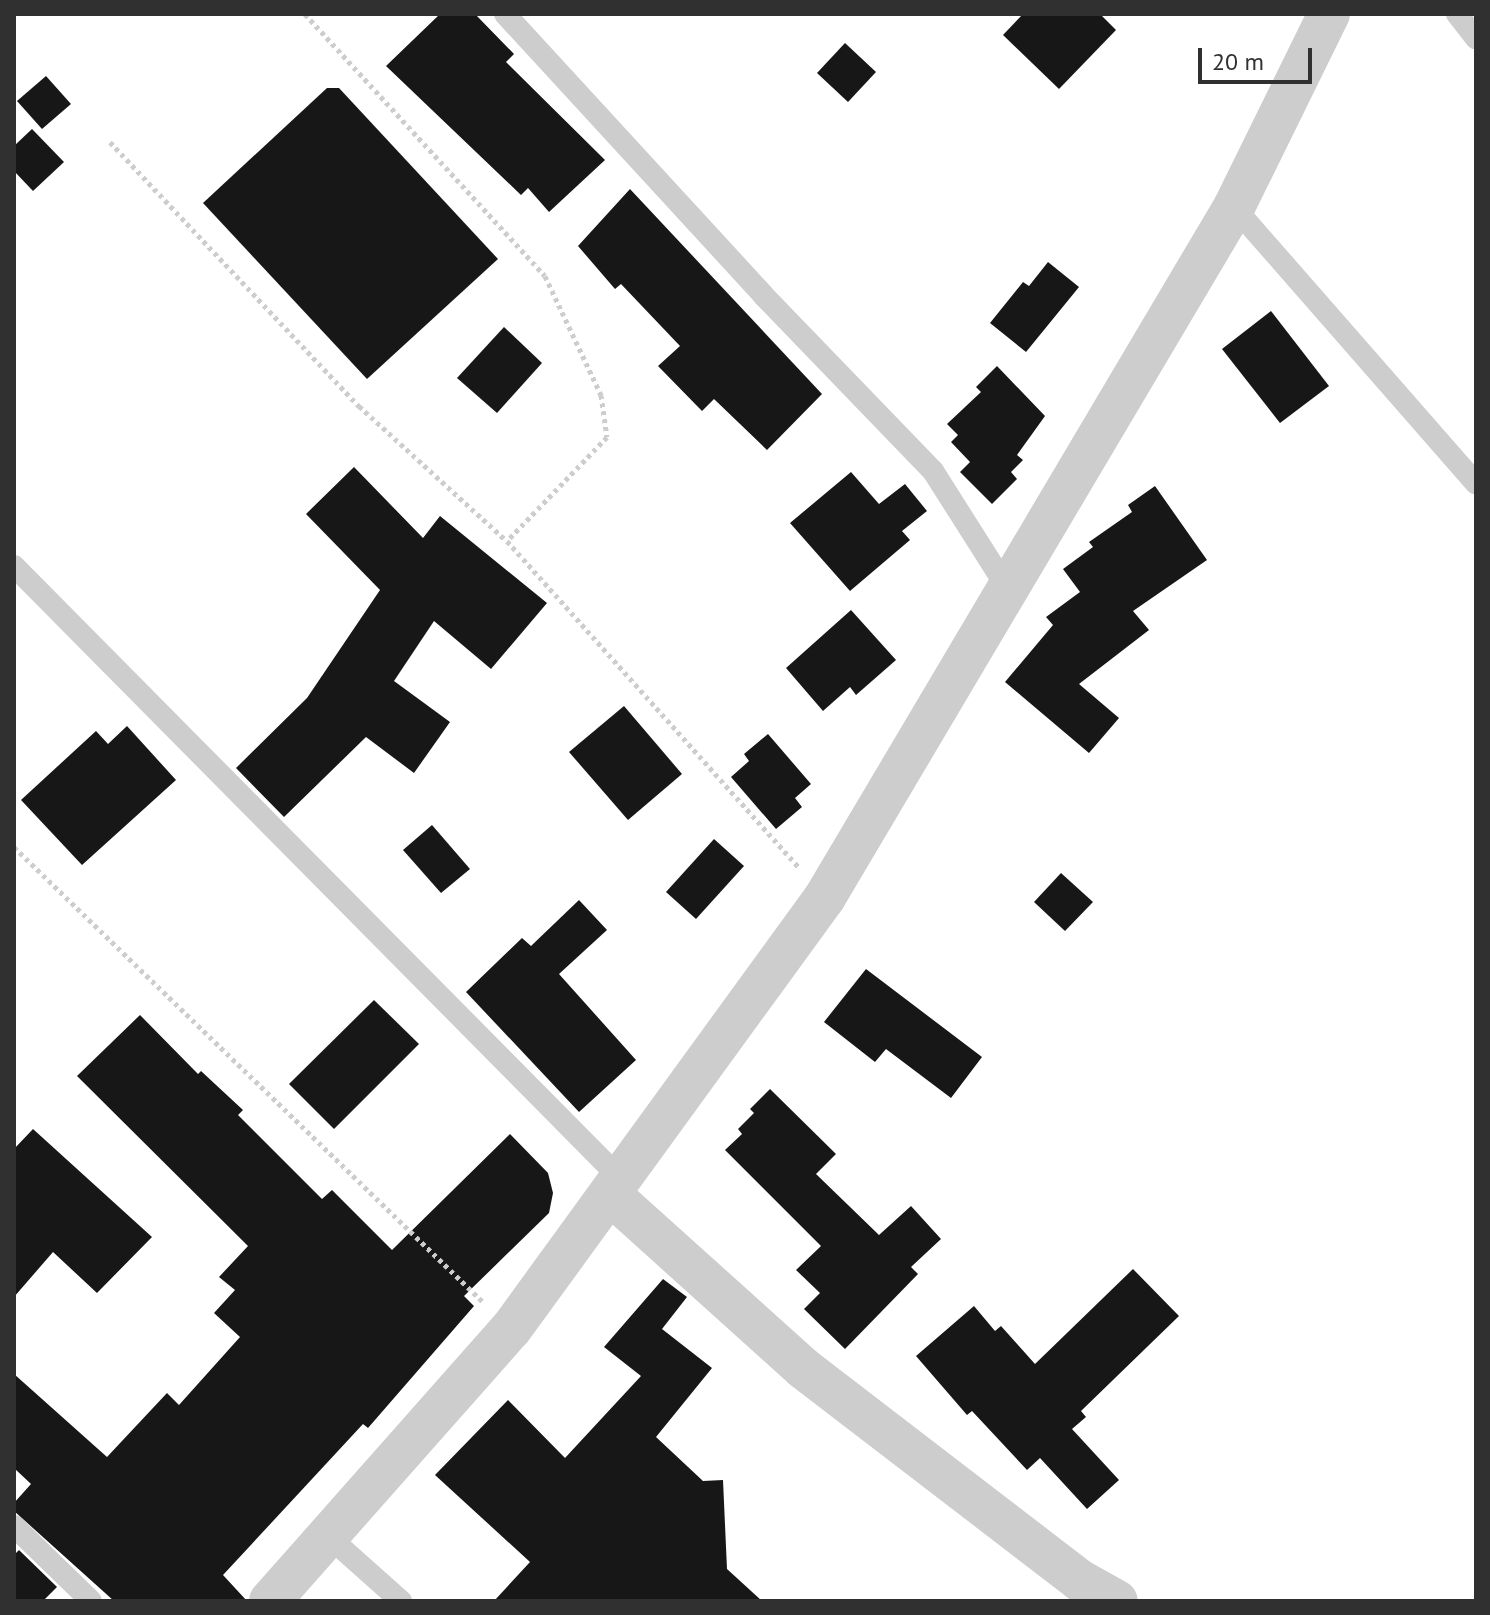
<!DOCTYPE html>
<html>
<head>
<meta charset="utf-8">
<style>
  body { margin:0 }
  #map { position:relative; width:1490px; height:1615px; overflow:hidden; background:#fff; font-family:"PT Sans",sans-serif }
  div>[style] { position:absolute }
  .building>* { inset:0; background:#171717 }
  .path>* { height:5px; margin-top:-2.5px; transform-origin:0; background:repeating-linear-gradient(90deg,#cdcdcd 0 4px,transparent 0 8px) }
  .lane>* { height:22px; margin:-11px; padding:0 11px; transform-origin:11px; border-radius:11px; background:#cdcdcd }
  .street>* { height:42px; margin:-21px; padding:0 21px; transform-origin:21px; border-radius:21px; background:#cdcdcd }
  span { translate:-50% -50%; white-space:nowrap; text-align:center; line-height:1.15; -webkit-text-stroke:8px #fff; paint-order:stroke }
  .frame { position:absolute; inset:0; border:16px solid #303030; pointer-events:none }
  .scale { position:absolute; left:1198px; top:48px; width:114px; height:36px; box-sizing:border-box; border:4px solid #303030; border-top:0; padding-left:10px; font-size:24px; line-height:28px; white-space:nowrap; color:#303030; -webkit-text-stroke:6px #fff; paint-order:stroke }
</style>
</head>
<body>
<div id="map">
  <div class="building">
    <i style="clip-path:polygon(440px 14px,475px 14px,514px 54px,506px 62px,605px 160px,549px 212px,528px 188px,521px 195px,386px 66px)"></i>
    <i style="clip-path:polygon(1023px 14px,1100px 14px,1116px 30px,1059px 89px,1003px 35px)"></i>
    <i style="clip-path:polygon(845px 43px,876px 72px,848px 102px,817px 73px)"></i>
    <i style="clip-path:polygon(46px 76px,71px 104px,42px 129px,17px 101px)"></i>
    <i style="clip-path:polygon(327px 88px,339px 88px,498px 259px,367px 379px,203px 203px)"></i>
    <i style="clip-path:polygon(32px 129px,64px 162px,33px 191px,14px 171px,14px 146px)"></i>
    <i style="clip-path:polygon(630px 189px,822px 394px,767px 450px,714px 399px,702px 411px,658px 366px,680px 346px,621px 284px,615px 289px,578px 246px)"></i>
    <i style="clip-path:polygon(1048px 262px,1079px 287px,1026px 352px,990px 323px,1023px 282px,1029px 286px)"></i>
    <i style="clip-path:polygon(1271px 311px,1329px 386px,1280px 423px,1222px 349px)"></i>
    <i style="clip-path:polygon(504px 327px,542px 363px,497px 413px,457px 378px)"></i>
    <i style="clip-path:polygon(997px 366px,1045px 416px,1017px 455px,1023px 460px,1011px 472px,1017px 479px,992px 504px,960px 472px,970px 462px,951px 442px,958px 435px,947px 424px,981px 392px,976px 387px)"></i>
    <i style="clip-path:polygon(354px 467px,423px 538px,440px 516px,547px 603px,491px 669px,434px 621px,394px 681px,450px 722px,414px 773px,366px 737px,284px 817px,236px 768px,307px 698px,380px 590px,306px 514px)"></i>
    <i style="clip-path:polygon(851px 472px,879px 504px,905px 484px,927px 511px,902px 531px,910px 540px,850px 591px,790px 523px)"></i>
    <i style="clip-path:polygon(1155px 486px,1207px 560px,1133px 611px,1149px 630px,1079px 684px,1119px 718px,1089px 753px,1005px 682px,1053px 625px,1046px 617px,1080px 592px,1063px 569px,1093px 547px,1089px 542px,1132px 512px,1128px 505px)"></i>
    <i style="clip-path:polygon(851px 610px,896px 660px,856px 695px,850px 687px,823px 711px,786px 668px)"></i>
    <i style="clip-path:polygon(624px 706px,682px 774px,628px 820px,569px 752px)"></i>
    <i style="clip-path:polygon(127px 726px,176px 780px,82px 865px,21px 800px,96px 731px,108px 744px)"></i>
    <i style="clip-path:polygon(768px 734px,811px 784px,795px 798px,802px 807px,776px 829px,731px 777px,749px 761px,744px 754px)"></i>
    <i style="clip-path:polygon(432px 825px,470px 869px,441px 893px,403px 850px)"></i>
    <i style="clip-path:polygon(714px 839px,744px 866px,696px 919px,666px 892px)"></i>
    <i style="clip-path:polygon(1061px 873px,1093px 902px,1065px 931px,1034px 902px)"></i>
    <i style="clip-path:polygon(579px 900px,607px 930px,559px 974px,636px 1060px,579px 1112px,466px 992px,522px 938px,531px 946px)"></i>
    <i style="clip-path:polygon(866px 969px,982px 1057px,951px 1098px,886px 1049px,875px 1062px,824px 1022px)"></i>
    <i style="clip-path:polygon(374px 1000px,419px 1044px,334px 1129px,289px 1084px)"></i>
    <i style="clip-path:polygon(140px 1015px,198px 1074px,201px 1071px,243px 1110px,238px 1115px,322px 1199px,332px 1190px,392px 1250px,510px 1134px,548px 1173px,553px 1193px,549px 1213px,464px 1296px,474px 1306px,368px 1428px,363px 1424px,223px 1575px,247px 1601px,114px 1601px,14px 1511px,14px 1503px,31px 1484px,14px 1468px,14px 1374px,107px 1457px,167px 1393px,179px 1405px,240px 1337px,214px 1313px,235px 1290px,219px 1277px,248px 1246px,77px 1076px)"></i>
    <i style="clip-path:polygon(770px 1089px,836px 1154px,816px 1174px,879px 1235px,911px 1206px,941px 1239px,911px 1267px,918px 1274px,845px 1349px,804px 1309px,820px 1293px,796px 1270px,821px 1246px,725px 1150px,742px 1134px,738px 1129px,754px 1113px,750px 1109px)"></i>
    <i style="clip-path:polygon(33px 1129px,152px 1237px,97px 1293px,53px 1252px,14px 1297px,14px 1149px)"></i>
    <i style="clip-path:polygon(1133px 1269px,1179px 1316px,1081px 1411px,1086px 1417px,1072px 1429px,1119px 1480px,1087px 1509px,1040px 1458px,1027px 1470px,972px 1411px,967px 1415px,916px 1356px,974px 1306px,995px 1331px,1001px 1326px,1035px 1364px)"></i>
    <i style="clip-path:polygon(663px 1279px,687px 1297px,662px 1329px,712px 1368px,656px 1437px,703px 1481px,723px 1480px,727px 1569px,762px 1601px,494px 1601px,530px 1562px,435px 1475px,508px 1400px,565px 1458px,641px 1376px,604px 1347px)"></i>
    <i style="clip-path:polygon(19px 1550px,57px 1587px,43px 1601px,14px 1601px,14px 1555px)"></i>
  </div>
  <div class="path">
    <i style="left:305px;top:14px;width:355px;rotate:47.5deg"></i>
    <i style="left:545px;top:276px;width:132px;rotate:64.8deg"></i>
    <i style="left:601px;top:395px;width:42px;rotate:81.9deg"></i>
    <i style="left:607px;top:437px;width:144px;rotate:133.9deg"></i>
    <i style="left:110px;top:142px;width:363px;rotate:46.7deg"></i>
    <i style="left:359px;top:406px;width:200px;rotate:42.4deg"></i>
    <i style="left:507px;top:541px;width:437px;rotate:48.2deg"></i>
    <i style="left:14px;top:847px;width:655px;rotate:44.13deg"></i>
  </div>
  <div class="lane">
    <i style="left:505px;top:14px;width:381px;rotate:47.4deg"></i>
    <i style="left:763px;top:295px;width:245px;rotate:46deg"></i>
    <i style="left:933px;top:471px;width:136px;rotate:57.6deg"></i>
    <i style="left:1457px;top:14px;width:31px;rotate:52deg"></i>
    <i style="left:1234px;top:207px;width:367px;rotate:48.8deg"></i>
    <i style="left:14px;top:566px;width:864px;rotate:45.28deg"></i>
    <i style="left:14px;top:1526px;width:107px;rotate:44.2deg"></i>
    <i style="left:328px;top:1536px;width:98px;rotate:41.7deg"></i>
  </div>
  <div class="street">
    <i style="left:611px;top:1195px;width:258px;rotate:42deg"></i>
    <i style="left:803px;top:1368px;width:348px;rotate:37.5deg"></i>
    <i style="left:1079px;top:1580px;width:43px;rotate:28.9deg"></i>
    <i style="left:270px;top:1601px;width:363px;rotate:-48.5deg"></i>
    <i style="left:511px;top:1329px;width:534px;rotate:-53.99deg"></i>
    <i style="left:825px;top:897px;width:802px;rotate:-59.34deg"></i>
    <i style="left:1234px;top:207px;width:215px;rotate:-63.8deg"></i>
  </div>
  <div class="frame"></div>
  <div class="scale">20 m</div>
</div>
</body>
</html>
